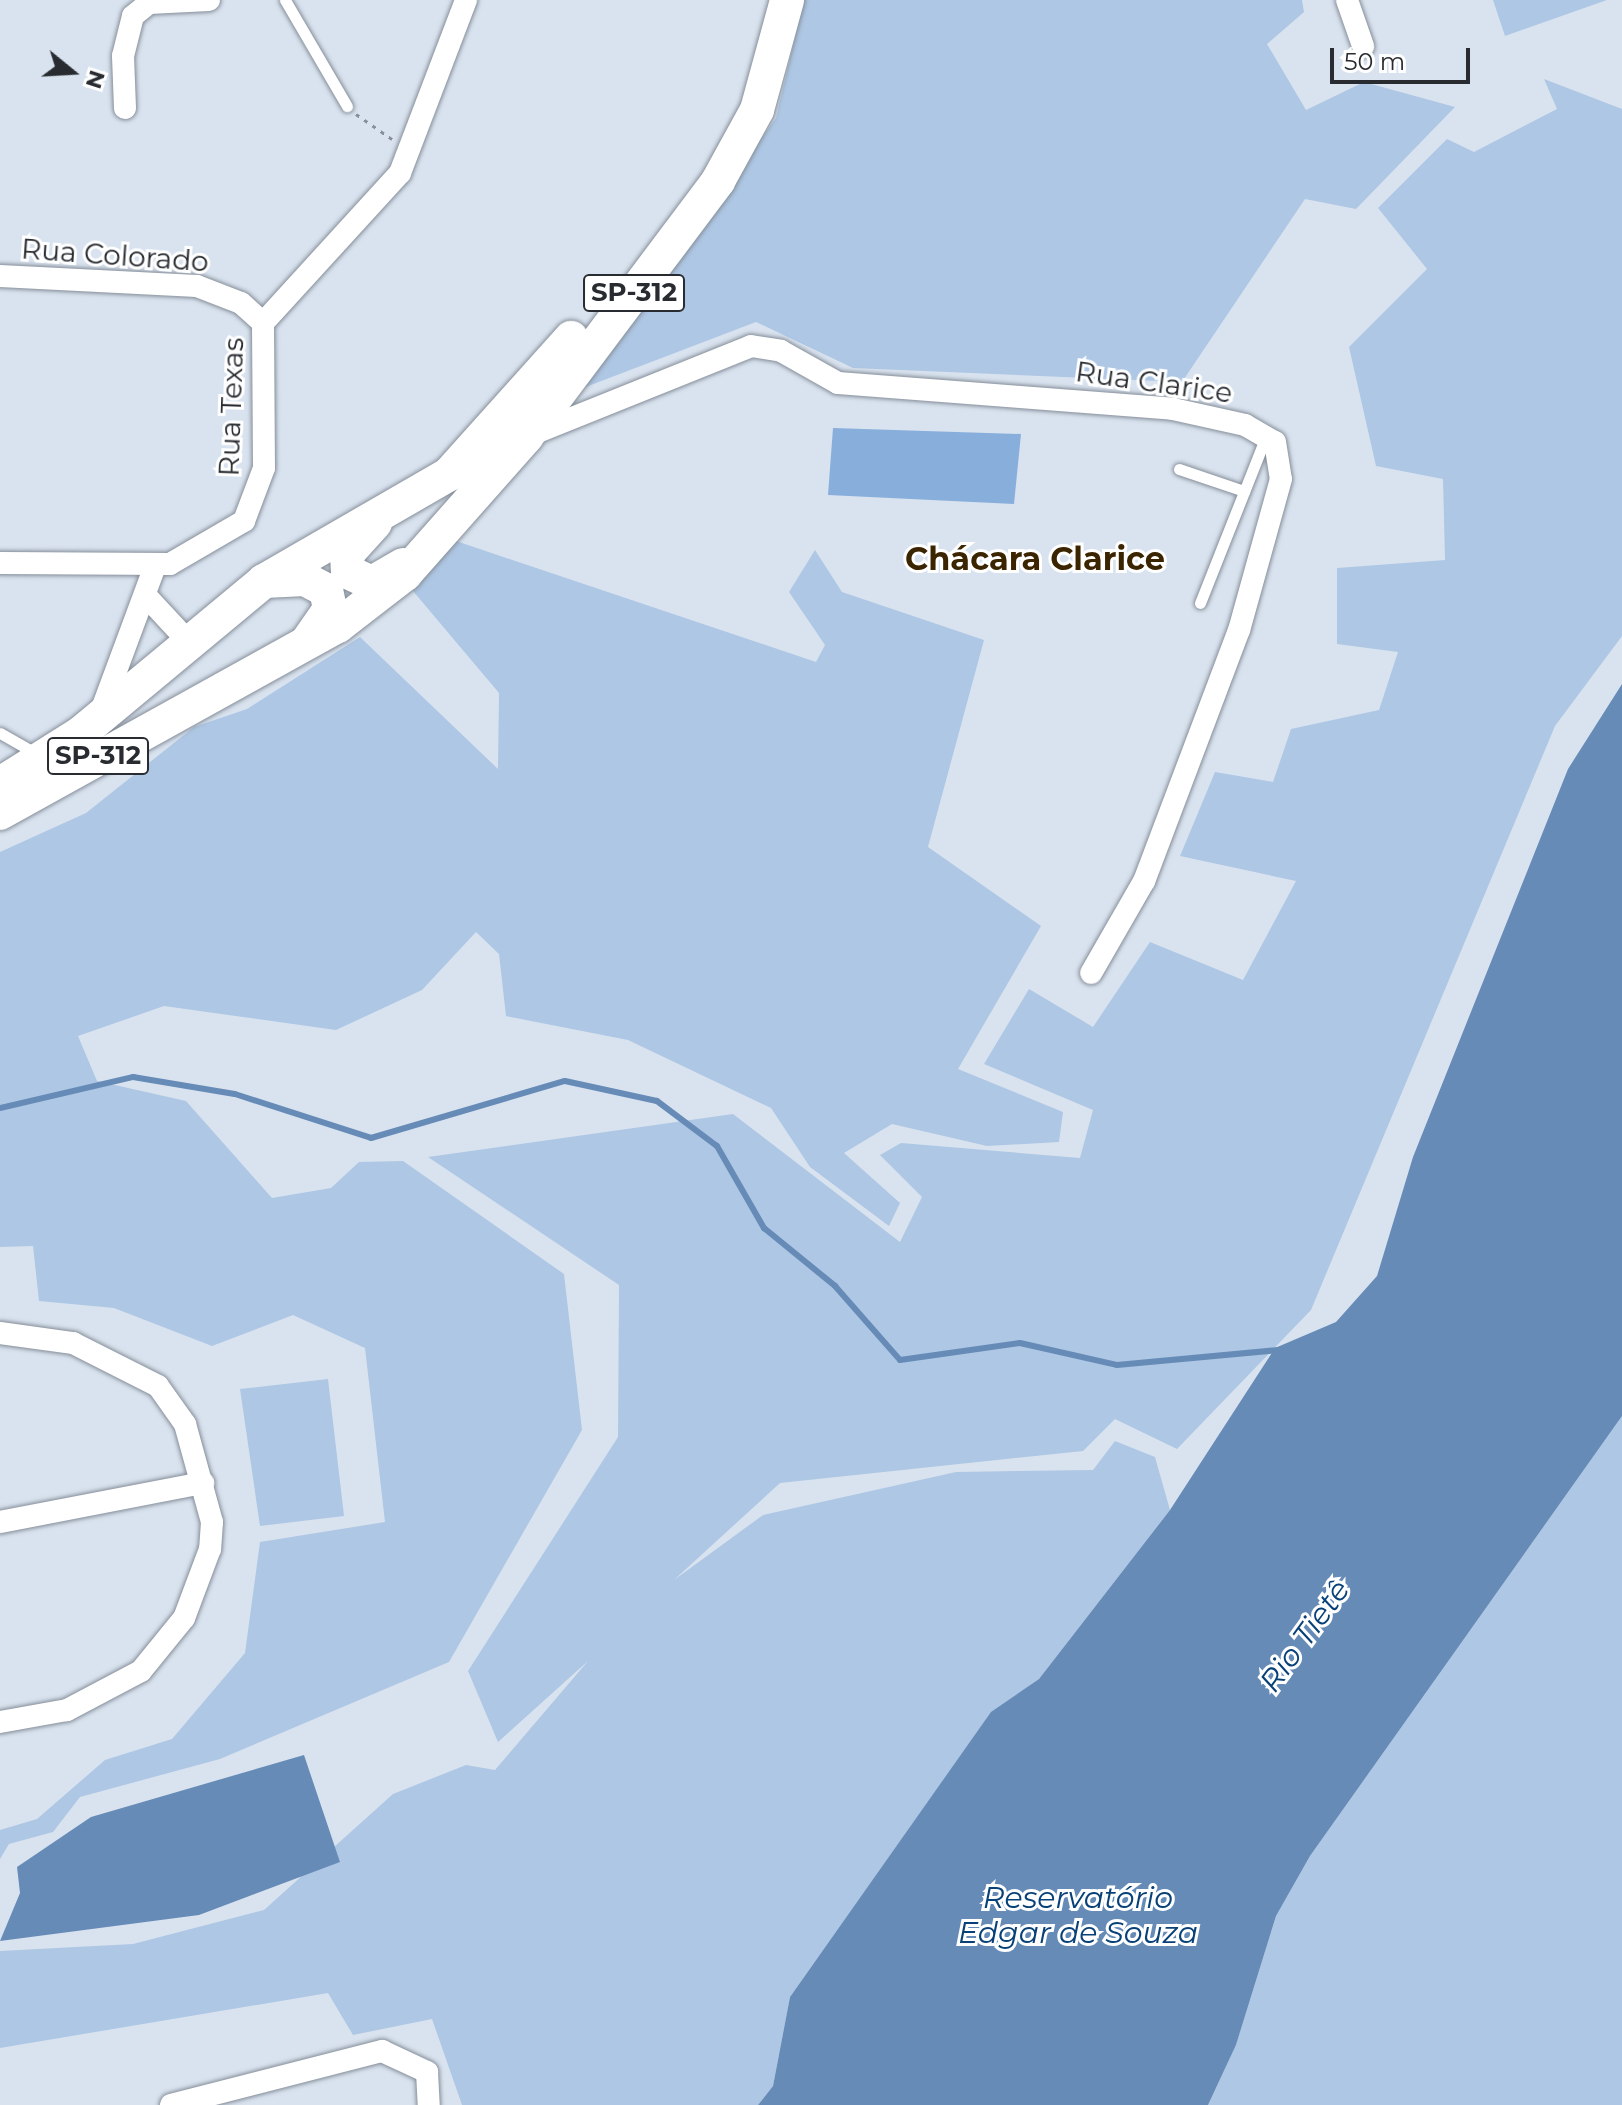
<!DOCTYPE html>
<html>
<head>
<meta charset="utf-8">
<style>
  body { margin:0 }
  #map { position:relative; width:1622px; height:2105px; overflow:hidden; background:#d9e3ef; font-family:Montserrat,sans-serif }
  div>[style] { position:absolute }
  .green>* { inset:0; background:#aec7e4 }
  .water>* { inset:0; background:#668bb7 }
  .stream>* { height:6px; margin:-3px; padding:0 3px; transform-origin:3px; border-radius:3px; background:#668bb7 }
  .building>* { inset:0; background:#88aedc }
  .path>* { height:3px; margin-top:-1.5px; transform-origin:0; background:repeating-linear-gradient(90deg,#878e97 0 4px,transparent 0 10px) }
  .roads { filter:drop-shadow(0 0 2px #858e99) drop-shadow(0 0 2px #858e99) }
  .service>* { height:11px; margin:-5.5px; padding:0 5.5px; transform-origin:5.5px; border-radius:5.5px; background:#fff }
  .minor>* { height:22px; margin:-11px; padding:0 11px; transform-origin:11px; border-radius:11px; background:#fff }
  .primary>* { height:34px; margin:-17px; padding:0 17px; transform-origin:17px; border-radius:17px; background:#fff }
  span { translate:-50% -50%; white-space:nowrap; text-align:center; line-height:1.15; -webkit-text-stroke:6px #fff; paint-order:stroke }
  .shield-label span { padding:2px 6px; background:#fff; border:2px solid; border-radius:6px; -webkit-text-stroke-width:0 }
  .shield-label { font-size:26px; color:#282c31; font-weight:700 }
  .street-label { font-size:28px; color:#282c31 }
  .water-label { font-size:30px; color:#084178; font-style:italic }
  .quarter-label { font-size:32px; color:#3b2400; font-weight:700 }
  .north { position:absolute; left:32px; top:32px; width:80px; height:80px; -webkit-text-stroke:6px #fff; paint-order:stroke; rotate:108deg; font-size:22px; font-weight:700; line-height:32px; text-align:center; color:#282c31 }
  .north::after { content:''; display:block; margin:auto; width:28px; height:36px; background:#282c31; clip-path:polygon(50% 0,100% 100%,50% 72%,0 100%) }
  .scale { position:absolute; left:1330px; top:48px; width:140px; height:36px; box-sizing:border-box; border:4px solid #282c31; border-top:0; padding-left:10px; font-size:24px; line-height:28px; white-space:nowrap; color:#282c31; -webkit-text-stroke:6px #fff; paint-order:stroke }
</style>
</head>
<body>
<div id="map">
  <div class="green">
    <i style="clip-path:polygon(804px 0,1302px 0,1304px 12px,1267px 44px,1306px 110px,1364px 82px,1455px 107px,1356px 209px,1305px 199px,1182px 382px,853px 368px,756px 322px,583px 388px,776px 118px)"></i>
    <i style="clip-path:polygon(1493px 0,1607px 0,1505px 36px)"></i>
    <i style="clip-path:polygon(1544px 79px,1622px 109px,1622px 636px,1555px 726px,1311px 1310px,1177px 1449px,1115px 1419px,1083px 1451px,780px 1483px,674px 1580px,763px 1515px,956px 1472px,1093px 1470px,1115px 1441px,1155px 1457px,1170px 1510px,1039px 1679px,991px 1713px,790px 1997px,773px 2086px,758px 2105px,462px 2105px,432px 2019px,353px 2035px,328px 1993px,0 2048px,0 1951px,133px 1944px,264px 1910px,393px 1794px,466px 1765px,495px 1770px,588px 1661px,498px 1742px,468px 1671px,618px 1437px,619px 1285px,428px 1157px,733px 1114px,900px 1242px,922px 1197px,880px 1155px,901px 1143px,1080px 1158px,1093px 1110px,984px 1064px,1029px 989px,1093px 1027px,1150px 942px,1243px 980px,1296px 881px,1180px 856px,1215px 772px,1273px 782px,1291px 729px,1379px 710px,1398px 652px,1337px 644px,1337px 568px,1445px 560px,1443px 479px,1376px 466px,1349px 347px,1427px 269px,1378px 208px,1447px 139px,1474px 152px,1557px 109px)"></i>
    <i style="clip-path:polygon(456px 541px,816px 662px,825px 645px,789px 592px,815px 550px,842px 592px,984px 640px,928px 847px,1041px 926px,958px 1069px,1063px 1112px,1059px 1142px,987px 1146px,892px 1124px,844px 1153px,900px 1203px,889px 1226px,810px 1167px,771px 1108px,628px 1040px,506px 1016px,499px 954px,476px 932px,422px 990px,336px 1030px,164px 1006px,78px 1036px,97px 1081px,186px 1101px,272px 1198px,331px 1188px,359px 1162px,403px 1161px,564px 1274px,582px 1430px,449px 1662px,220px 1759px,80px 1797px,53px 1832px,9px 1844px,0 1859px,0 1830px,37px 1819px,105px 1760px,172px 1739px,245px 1653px,260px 1542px,385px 1522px,365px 1348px,293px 1315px,212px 1346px,114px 1308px,39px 1301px,33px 1246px,0 1247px,0 852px,86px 813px,194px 727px,247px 709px,360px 637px,498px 769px,499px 693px,413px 591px)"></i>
    <i style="clip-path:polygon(328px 1379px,344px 1516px,260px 1526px,240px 1389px)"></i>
    <i style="clip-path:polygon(1622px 1416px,1622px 2105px,1208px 2105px,1236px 2045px,1276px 1916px,1310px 1856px)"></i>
  </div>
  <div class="water">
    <i style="clip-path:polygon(1622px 684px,1622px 1416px,1310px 1856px,1276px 1916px,1236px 2045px,1208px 2105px,758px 2105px,773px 2086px,790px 1997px,991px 1712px,1039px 1679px,1170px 1510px,1275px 1348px,1336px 1322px,1377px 1276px,1413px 1157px,1568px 769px)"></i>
    <i style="clip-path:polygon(304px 1755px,340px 1862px,199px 1915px,0 1941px,20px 1893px,17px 1867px,91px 1817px)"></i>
  </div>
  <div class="stream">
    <i style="left:0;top:1108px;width:137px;rotate:-13.1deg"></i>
    <i style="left:133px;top:1077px;width:103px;rotate:9.5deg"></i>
    <i style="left:235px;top:1094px;width:143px;rotate:17.9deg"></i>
    <i style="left:371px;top:1138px;width:202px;rotate:-16.4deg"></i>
    <i style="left:565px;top:1081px;width:94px;rotate:12.3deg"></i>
    <i style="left:657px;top:1101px;width:75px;rotate:36.9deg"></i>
    <i style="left:717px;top:1146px;width:95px;rotate:60.2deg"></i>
    <i style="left:764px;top:1228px;width:92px;rotate:39.2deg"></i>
    <i style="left:835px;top:1286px;width:98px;rotate:48.7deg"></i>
    <i style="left:900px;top:1360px;width:121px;rotate:-8.1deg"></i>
    <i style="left:1020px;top:1343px;width:99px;rotate:12.8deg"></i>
    <i style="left:1117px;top:1365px;width:164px;rotate:-5.3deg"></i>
  </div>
  <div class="building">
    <i style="clip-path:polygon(833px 428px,1021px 434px,1014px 504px,828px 495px)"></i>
  </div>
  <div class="path">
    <i style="left:356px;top:114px;width:44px;rotate:34.8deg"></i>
  </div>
  <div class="roads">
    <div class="service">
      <i style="left:285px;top:0;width:123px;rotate:59.7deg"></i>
      <i style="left:1179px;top:469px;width:69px;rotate:18.7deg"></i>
      <i style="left:1200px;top:603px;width:180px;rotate:-68.4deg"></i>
      <i style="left:0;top:733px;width:43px;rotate:29.6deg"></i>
    </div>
    <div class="minor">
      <i style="left:1347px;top:0;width:49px;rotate:70.8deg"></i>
      <i style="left:125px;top:108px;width:52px;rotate:-92.2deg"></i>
      <i style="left:123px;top:56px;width:41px;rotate:-76deg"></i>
      <i style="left:133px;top:16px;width:21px;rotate:-39deg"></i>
      <i style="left:149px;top:3px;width:60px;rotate:-2.9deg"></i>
      <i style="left:0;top:276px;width:197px;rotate:2.9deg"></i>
      <i style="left:197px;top:286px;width:47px;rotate:21.1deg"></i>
      <i style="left:241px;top:303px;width:30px;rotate:42deg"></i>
      <i style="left:263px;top:323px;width:203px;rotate:-47.6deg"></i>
      <i style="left:400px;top:173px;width:185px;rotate:-69.1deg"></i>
      <i style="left:530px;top:435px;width:238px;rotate:-21.9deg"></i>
      <i style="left:751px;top:346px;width:30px;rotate:9deg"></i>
      <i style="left:781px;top:351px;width:65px;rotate:29.3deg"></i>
      <i style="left:838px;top:383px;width:336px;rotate:4.4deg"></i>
      <i style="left:1173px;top:409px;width:74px;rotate:12.5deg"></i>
      <i style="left:1245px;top:425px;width:34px;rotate:30deg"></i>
      <i style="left:1275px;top:442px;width:37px;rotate:81deg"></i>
      <i style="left:1281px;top:479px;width:157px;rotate:105.5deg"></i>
      <i style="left:1239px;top:630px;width:268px;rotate:110.7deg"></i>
      <i style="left:1144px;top:881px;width:106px;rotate:119.9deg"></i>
      <i style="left:0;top:563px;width:170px;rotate:0.3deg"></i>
      <i style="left:170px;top:564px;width:86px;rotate:-30.2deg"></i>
      <i style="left:244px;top:521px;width:57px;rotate:-69.3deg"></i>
      <i style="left:264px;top:468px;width:145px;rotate:-90.4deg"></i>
      <i style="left:147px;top:597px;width:59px;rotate:47.1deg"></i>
      <i style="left:100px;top:714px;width:158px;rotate:-69.6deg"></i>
      <i style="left:0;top:1333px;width:74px;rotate:7.8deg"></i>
      <i style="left:73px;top:1343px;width:95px;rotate:26.8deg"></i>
      <i style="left:158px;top:1386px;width:47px;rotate:54.6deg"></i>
      <i style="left:185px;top:1424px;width:102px;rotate:74.6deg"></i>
      <i style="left:212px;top:1522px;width:27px;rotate:94deg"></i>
      <i style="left:210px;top:1549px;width:74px;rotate:110.6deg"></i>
      <i style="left:184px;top:1618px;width:68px;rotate:129.1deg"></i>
      <i style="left:141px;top:1671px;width:84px;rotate:152.2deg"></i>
      <i style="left:67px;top:1710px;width:68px;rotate:169.8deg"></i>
      <i style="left:0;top:1522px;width:207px;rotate:-10.9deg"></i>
      <i style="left:171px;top:2105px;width:218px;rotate:-14.4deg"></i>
      <i style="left:382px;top:2051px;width:50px;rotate:25deg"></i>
      <i style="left:427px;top:2072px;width:33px;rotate:87deg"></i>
    </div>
    <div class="primary">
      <i style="left:375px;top:523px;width:42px;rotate:132.1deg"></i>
      <i style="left:347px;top:554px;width:18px;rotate:87deg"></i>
      <i style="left:348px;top:572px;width:26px;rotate:25deg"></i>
      <i style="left:372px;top:583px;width:36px;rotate:-30deg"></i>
      <i style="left:264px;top:581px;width:41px;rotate:-2.8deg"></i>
      <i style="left:305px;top:579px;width:24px;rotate:28deg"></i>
      <i style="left:326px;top:590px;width:19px;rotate:78deg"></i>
      <i style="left:330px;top:609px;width:40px;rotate:124.9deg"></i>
      <i style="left:0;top:784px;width:96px;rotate:-32.2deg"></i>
      <i style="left:81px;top:733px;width:238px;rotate:-39.7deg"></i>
      <i style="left:264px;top:581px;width:214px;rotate:-30deg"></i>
      <i style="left:449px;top:474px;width:183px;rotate:-48.1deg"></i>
      <i style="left:0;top:813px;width:386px;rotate:-29deg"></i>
      <i style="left:338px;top:626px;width:85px;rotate:-37.8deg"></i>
      <i style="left:405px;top:574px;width:183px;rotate:-48.5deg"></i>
      <i style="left:526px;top:437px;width:320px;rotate:-53.1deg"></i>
      <i style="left:718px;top:181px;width:81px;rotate:-61.2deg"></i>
      <i style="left:757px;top:110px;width:114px;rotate:-74.7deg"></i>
    </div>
  </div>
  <div class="shield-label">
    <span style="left:634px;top:293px">SP-312</span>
    <span style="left:98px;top:756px">SP-312</span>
  </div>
  <div class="street-label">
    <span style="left:115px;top:255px;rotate:4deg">Rua Colorado</span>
    <span style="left:1154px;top:382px;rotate:8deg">Rua Clarice</span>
    <span style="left:231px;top:407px;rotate:-88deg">Rua Texas</span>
  </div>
  <div class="water-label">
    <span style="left:1305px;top:1636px;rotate:-54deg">Rio Tietê</span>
    <span style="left:1078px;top:1915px">Reservatório<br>Edgar de Souza</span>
  </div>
  <div class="quarter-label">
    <span style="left:1035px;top:559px">Chácara Clarice</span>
  </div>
  <div class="north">N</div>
  <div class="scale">50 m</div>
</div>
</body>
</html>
